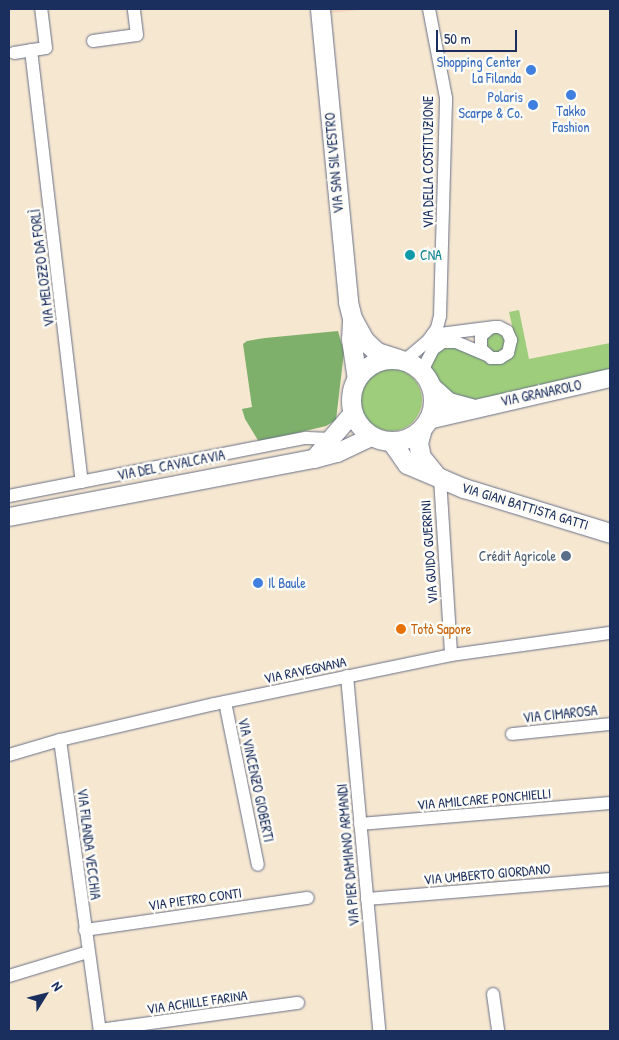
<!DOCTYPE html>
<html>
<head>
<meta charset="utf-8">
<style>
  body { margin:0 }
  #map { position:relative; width:619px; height:1040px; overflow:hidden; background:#f6e7d1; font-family:"Patrick Hand",sans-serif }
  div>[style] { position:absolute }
  .built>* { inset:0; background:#f2d5be }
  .green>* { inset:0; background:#9ecd7b }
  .round { border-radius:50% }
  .forest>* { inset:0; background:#7eb06b }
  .roads { filter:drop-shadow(0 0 1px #686f86) drop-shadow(0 0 1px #686f86) }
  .street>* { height:12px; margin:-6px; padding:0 6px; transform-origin:6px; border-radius:6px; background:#fff }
  .secondary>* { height:18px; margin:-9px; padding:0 9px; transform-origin:9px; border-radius:9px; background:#fff }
  .primary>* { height:19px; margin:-9.5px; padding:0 9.5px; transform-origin:9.5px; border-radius:9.5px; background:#fff }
  .primary>.ring { margin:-9.5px; padding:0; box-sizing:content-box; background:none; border:19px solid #fff; border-radius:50% }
  .dots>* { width:14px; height:14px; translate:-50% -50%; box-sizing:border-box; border:2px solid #fdfcf7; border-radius:50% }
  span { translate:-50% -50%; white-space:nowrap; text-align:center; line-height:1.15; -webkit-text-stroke:5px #fdfcf7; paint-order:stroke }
  .shop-label { font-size:14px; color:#366cbe }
  .right { translate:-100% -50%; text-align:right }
  .left { translate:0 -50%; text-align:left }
  .street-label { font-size:14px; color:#1b2f5e }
  .culture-label { font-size:14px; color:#0d838f }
  .service-label { font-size:14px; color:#4e5e75 }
  .food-label { font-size:14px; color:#c56008 }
  .frame { position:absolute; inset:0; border:10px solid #1b2f5e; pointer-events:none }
  .north { position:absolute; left:20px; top:970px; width:50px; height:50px; -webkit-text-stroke:4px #fdfcf7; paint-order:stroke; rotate:54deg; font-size:14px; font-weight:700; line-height:20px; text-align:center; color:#1b2f5e }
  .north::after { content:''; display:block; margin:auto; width:18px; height:22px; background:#1b2f5e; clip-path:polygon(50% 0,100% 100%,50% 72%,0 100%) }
  .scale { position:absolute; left:436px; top:30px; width:81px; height:22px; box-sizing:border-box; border:2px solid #1b2f5e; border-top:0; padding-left:6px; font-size:15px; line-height:18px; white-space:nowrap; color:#1b2f5e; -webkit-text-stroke:4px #fdfcf7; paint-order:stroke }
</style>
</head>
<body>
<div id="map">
  <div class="built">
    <i style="clip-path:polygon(329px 9px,370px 9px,329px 13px)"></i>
  </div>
  <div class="green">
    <i style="clip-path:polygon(519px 310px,529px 359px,610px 343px,610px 373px,471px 400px,444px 391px,434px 377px,431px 368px,433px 356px,445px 346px,456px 346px,494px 363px,514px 334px,509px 312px)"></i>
    <i style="clip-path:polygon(488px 332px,504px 333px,506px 350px,493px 355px,483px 341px)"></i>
    <i class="round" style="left:360px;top:369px;width:62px;height:62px"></i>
  </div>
  <div class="forest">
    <i style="clip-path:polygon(338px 331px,344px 352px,336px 420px,326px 426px,259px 442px,245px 419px,242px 409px,252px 407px,243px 344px,247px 341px,265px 338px)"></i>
  </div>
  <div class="roads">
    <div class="street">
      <i style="left:93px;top:41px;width:44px;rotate:-7.8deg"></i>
      <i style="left:137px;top:35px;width:26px;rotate:-97deg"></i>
      <i style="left:31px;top:50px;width:435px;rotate:83.3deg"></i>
      <i style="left:14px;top:53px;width:32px;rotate:-9deg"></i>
      <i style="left:46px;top:48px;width:39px;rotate:-97deg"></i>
      <i style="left:429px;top:340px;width:13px;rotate:-29deg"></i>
      <i style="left:440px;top:334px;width:55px;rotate:-7.3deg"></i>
      <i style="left:495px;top:327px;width:4px"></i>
      <i style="left:499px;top:327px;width:9px;rotate:27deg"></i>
      <i style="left:507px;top:331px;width:10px;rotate:66deg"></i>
      <i style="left:511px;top:340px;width:13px;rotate:103deg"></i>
      <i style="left:508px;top:353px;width:9px;rotate:148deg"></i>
      <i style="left:500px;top:358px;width:9px;rotate:180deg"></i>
      <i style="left:491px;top:358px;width:13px;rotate:-138deg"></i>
      <i style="left:481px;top:349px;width:13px;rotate:-90deg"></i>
      <i style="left:481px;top:336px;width:12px;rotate:-42deg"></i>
      <i style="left:404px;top:361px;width:30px;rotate:-40deg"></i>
      <i style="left:427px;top:342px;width:17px;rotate:-54deg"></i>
      <i style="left:437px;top:328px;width:12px;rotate:-76deg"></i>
      <i style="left:440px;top:316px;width:218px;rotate:-88.4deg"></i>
      <i style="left:446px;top:98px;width:91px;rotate:-100.8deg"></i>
      <i style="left:429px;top:382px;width:10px;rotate:-119deg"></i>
      <i style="left:424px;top:373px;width:8px;rotate:-83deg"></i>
      <i style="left:425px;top:365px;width:18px;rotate:-63deg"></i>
      <i style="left:433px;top:349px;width:12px;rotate:-35deg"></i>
      <i style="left:443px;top:342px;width:13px"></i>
      <i style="left:456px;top:342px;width:34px;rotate:23deg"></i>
      <i style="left:440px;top:478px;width:177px;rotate:86.4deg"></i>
      <i style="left:9px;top:496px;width:303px;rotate:-11.1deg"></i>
      <i style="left:306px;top:438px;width:27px;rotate:2deg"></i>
      <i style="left:347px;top:676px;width:356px;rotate:84.8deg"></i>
      <i style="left:225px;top:702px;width:166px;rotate:78.6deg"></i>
      <i style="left:512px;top:734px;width:99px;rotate:-5.8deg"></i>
      <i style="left:60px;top:740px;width:294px;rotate:82.2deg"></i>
      <i style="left:9px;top:755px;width:53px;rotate:-16.4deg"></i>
      <i style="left:60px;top:740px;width:159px;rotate:-13.1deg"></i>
      <i style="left:215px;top:704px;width:241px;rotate:-11.7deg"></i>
      <i style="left:451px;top:655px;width:161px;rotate:-7.9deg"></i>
      <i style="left:360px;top:824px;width:251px;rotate:-4.8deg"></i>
      <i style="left:367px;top:899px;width:244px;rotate:-4.7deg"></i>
      <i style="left:85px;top:930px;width:225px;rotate:-8.2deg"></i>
      <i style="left:9px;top:976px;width:83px;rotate:-16.9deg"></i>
      <i style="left:493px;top:994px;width:37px;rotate:82deg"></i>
      <i style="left:100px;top:1030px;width:200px;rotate:-7.8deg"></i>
    </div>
    <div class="secondary">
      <i style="left:430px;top:385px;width:25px;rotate:42deg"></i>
      <i style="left:449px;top:402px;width:23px;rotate:15deg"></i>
      <i style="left:428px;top:420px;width:187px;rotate:-13deg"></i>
      <i style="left:314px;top:459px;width:60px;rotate:-49.7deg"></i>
      <i style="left:9px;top:517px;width:310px;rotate:-10.8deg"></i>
      <i style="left:314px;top:459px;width:24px;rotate:-15deg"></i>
      <i style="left:337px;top:453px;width:38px;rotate:-25deg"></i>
    </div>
    <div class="primary">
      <i style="left:320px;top:9px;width:294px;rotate:84.5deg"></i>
      <i style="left:348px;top:302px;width:16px;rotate:76deg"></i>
      <i style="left:352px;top:318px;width:26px;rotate:61deg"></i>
      <i style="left:365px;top:341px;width:16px;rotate:43deg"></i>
      <i style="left:377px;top:352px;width:22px;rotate:18deg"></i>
      <i style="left:352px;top:321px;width:18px;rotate:93deg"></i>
      <i style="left:351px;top:339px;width:40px;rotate:81.5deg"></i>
      <i class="ring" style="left:351px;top:359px;width:63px;height:63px"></i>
      <i style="left:422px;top:428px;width:16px;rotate:105deg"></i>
      <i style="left:418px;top:443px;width:14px;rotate:78deg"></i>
      <i style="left:421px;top:457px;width:22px;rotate:51deg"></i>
      <i style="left:391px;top:441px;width:28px;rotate:55deg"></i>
      <i style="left:407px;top:464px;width:36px;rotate:23deg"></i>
      <i style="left:440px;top:478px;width:26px;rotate:23deg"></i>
      <i style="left:464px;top:488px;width:153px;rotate:17.1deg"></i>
    </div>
  </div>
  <div class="dots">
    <i style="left:531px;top:70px;background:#3f7fe0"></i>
    <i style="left:571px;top:95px;background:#3f7fe0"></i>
    <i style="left:533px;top:105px;background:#3f7fe0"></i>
    <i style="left:410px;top:255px;background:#0f9aa8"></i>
    <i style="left:566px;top:556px;background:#5c6f8a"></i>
    <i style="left:258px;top:583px;background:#3f7fe0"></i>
    <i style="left:401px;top:629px;background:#e8710a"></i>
  </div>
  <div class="shop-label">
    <span class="right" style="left:521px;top:70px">Shopping Center<br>La Filanda</span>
    <span class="right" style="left:523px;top:105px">Polaris<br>Scarpe &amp; Co.</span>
    <span style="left:571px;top:119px">Takko<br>Fashion</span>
    <span class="left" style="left:268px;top:583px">Il Baule</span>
  </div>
  <div class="street-label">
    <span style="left:428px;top:162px;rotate:-90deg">VIA DELLA COSTITUZIONE</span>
    <span style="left:334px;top:163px;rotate:-95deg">VIA SAN SILVESTRO</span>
    <span style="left:42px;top:268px;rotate:-97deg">VIA MELOZZO DA FORLÌ</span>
    <span style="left:541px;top:393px;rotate:-12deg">VIA GRANAROLO</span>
    <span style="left:171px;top:465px;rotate:-11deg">VIA DEL CAVALCAVIA</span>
    <span style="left:525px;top:506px;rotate:17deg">VIA GIAN BATTISTA GATTI</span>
    <span style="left:429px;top:552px;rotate:-94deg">VIA GUIDO GUERRINI</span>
    <span style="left:305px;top:670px;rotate:-12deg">VIA RAVEGNANA</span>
    <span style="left:560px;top:714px;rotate:-6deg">VIA CIMAROSA</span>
    <span style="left:256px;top:780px;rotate:78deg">VIA VINCENZO GIOBERTI</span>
    <span style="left:484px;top:799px;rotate:-5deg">VIA AMILCARE PONCHIELLI</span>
    <span style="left:89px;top:844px;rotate:83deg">VIA FILANDA VECCHIA</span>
    <span style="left:348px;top:855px;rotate:-95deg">VIA PIER DAMIANO ARMANDI</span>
    <span style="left:487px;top:874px;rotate:-5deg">VIA UMBERTO GIORDANO</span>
    <span style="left:195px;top:899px;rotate:-8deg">VIA PIETRO CONTI</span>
    <span style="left:197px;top:1002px;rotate:-8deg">VIA ACHILLE FARINA</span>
  </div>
  <div class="culture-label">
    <span class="left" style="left:420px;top:255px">CNA</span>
  </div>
  <div class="service-label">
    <span class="right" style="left:556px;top:556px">Crédit Agricole</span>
  </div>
  <div class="food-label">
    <span class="left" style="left:411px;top:629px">Totò Sapore</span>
  </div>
  <div class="frame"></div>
  <div class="north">N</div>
  <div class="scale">50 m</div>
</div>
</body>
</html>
